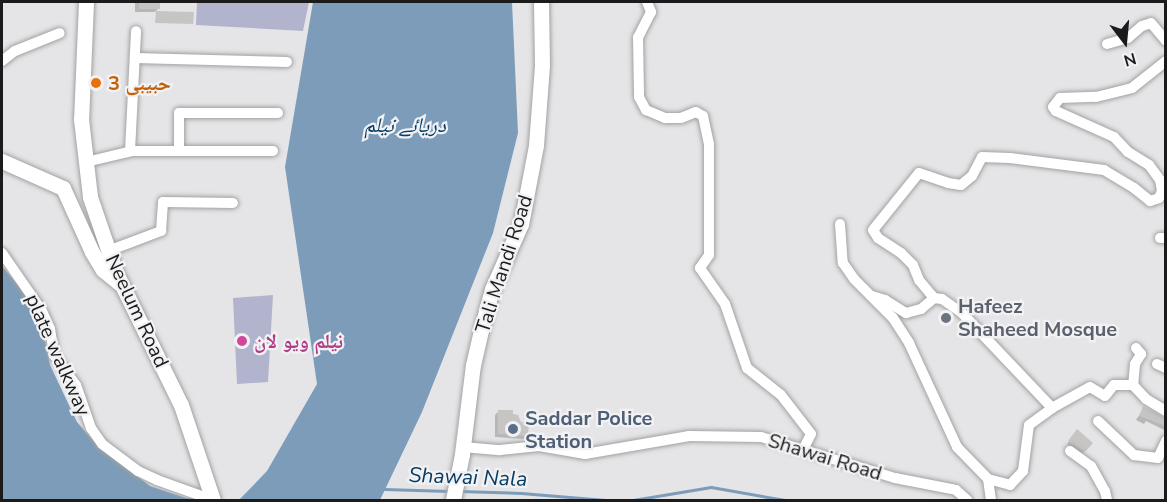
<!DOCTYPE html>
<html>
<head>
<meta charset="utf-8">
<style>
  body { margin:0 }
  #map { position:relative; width:1167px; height:502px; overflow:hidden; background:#e5e5e7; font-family:"Nunito Sans","Noto Naskh Arabic",sans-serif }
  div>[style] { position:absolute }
  .green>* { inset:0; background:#b2b4ce }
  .water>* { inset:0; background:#7c9cb9 }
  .shadow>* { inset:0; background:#0003 }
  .stream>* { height:3px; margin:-1.5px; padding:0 1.5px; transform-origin:1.5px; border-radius:1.5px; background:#7c9cb9 }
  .building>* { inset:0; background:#c7c5c4 }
  .roads { filter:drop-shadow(0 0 2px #a2a2a3) drop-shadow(0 0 2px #a2a2a3) }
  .street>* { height:10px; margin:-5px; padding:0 5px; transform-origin:5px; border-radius:5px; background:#fff }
  .secondary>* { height:15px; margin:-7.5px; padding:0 7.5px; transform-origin:7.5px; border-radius:7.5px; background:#fff }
  .dots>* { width:16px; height:16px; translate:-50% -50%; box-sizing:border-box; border:3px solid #f2f2f4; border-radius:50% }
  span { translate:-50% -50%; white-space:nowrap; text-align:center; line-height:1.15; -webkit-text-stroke:4.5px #f2f2f4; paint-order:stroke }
  .food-label { font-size:20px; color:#c56008; font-weight:700 }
  .left { translate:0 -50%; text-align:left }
  .street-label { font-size:20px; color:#1b1b1c }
  .worship-label { font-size:20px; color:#5b616d; font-weight:700 }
  .hotel-label { font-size:20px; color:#b23c85; font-weight:700 }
  .service-label { font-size:20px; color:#4e5e75; font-weight:700 }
  .water-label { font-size:21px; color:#073d64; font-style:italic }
  .frame { position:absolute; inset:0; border:3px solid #1b1b1c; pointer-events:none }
  .north { position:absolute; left:1095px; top:12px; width:60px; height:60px; -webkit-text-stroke:4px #f2f2f4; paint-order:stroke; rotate:164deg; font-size:16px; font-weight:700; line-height:24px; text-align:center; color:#1b1b1c }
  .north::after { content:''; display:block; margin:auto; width:21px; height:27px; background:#1b1b1c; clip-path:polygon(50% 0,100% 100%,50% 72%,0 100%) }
</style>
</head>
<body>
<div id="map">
  <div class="green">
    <i style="clip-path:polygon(197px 2px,309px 2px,303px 31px,196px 25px)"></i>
    <i style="clip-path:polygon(273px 295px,268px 382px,237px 384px,233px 298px)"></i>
  </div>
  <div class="water">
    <i style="clip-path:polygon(313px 2px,512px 2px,518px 133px,493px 233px,422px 412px,380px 500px,239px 500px,267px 471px,317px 384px,285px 167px)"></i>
    <i style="clip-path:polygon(2px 266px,26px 295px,42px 326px,50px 365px,77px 422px,97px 445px,150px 486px,186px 498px,209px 500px,2px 500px)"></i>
  </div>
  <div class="shadow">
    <i style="clip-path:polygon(135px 2px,159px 2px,159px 8px,155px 12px,135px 12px)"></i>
    <i style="clip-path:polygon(1144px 408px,1166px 419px,1164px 430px,1146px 421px,1144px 424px,1136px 420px)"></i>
    <i style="clip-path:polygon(499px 411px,527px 436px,523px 439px,495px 437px,495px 415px)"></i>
    <i style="clip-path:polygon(1077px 431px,1091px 443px,1082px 454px,1067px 444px)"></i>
  </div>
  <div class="stream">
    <i style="left:384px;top:489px;width:65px;rotate:1.8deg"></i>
    <i style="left:459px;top:491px;width:62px;rotate:1.8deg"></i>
    <i style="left:521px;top:493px;width:85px;rotate:4.7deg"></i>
    <i style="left:633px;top:500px;width:79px;rotate:-9.5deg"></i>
    <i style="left:711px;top:487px;width:75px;rotate:10deg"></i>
  </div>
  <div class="building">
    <i style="clip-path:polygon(139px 2px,160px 2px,160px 9px,139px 9px)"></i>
    <i style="clip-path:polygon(156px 11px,194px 12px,193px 24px,155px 23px)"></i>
    <i style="clip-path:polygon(1143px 406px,1166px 418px,1166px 426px,1139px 416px)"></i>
    <i style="clip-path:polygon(498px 410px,513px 410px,513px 414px,518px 415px,521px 422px,529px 423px,528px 436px,498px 434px)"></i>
    <i style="clip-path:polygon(1077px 429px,1093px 443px,1085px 452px,1068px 441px)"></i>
  </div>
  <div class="roads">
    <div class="street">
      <i style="left:647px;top:2px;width:11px;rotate:68deg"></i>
      <i style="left:651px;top:12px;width:28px;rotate:117deg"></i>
      <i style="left:638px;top:37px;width:60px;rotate:89deg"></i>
      <i style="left:639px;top:97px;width:15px;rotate:62deg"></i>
      <i style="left:646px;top:110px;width:21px;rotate:23deg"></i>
      <i style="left:665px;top:118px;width:16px"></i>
      <i style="left:681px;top:118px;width:16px;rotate:-22deg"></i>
      <i style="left:696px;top:112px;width:8px;rotate:30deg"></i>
      <i style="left:703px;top:116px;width:29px;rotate:78deg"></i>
      <i style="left:709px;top:144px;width:111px;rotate:90deg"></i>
      <i style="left:709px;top:255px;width:16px;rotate:125deg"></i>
      <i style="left:700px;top:268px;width:44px;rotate:55.2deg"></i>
      <i style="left:725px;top:304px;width:68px;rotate:71deg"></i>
      <i style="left:747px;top:368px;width:43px;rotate:38.5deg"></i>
      <i style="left:781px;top:395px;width:49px;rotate:52.4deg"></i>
      <i style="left:811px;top:434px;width:18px;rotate:117deg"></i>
      <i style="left:1107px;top:44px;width:22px;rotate:-16deg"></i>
      <i style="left:1128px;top:38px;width:18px;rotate:-41deg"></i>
      <i style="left:1142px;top:26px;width:9px;rotate:-18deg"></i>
      <i style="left:1151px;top:23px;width:23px;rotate:50deg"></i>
      <i style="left:135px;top:58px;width:152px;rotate:1.5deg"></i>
      <i style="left:2px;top:61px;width:16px;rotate:-38deg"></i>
      <i style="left:15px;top:51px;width:48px;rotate:-21.8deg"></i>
      <i style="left:179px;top:149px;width:36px;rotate:-90deg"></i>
      <i style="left:179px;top:113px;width:99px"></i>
      <i style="left:130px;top:151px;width:120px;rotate:-87.1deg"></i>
      <i style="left:86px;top:162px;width:47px;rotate:-13.4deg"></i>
      <i style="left:132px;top:151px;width:141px"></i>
      <i style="left:840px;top:224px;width:39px;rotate:86deg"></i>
      <i style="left:843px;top:263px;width:19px;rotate:55deg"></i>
      <i style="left:854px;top:279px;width:55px;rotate:45deg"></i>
      <i style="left:893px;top:318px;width:30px;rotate:57deg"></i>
      <i style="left:909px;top:343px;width:115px;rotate:65.2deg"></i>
      <i style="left:957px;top:447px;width:45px;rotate:45.9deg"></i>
      <i style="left:988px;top:479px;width:21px;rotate:82deg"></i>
      <i style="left:1160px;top:238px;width:6px"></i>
      <i style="left:108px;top:251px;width:57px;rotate:-20.7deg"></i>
      <i style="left:161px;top:231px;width:29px;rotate:-86deg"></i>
      <i style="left:163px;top:202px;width:70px;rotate:0.8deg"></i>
      <i style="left:2px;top:253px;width:70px;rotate:55.4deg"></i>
      <i style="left:42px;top:311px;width:20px;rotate:66deg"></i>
      <i style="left:50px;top:329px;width:26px;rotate:81deg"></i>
      <i style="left:54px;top:355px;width:37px;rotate:54deg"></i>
      <i style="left:76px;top:385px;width:46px;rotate:70.8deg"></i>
      <i style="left:91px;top:428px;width:19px;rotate:55deg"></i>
      <i style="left:102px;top:444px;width:45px;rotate:36.9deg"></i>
      <i style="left:138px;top:471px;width:21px;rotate:25deg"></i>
      <i style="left:157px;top:480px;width:59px;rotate:19.7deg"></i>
      <i style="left:872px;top:296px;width:14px;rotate:17deg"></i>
      <i style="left:885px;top:300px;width:25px;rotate:32deg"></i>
      <i style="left:906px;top:313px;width:16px;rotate:-15deg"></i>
      <i style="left:921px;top:309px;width:17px;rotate:-40deg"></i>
      <i style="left:934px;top:298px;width:23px;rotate:-130deg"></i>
      <i style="left:919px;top:280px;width:16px;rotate:-112deg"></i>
      <i style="left:913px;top:265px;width:17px;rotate:-135deg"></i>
      <i style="left:901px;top:253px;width:27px;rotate:-147deg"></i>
      <i style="left:878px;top:238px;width:9px;rotate:-122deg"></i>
      <i style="left:873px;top:230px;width:73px;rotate:-51.1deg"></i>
      <i style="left:919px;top:173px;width:31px;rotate:19deg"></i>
      <i style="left:948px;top:183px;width:13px;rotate:9deg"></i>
      <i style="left:961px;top:185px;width:14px;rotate:-39deg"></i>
      <i style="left:972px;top:176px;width:21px;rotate:-62deg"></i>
      <i style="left:982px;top:157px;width:28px;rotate:2deg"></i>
      <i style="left:1010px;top:158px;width:95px;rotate:7.3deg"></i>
      <i style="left:1104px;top:170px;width:35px;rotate:31deg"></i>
      <i style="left:1134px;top:188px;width:21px;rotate:39deg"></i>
      <i style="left:1150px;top:201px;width:9px;rotate:-18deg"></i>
      <i style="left:1159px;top:198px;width:8px;rotate:-67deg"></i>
      <i style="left:1162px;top:191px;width:11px;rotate:-100deg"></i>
      <i style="left:1160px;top:180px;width:19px;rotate:-126deg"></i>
      <i style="left:1149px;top:165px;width:25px;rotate:-148deg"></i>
      <i style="left:1128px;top:152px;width:21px;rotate:-133deg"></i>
      <i style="left:1114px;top:137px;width:64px;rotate:-155.9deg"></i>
      <i style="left:1056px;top:111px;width:5px;rotate:-127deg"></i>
      <i style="left:1053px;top:107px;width:11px;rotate:-52deg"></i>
      <i style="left:1060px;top:98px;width:36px;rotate:-2deg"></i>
      <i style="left:1096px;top:97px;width:37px;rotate:-14deg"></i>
      <i style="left:1132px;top:88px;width:43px;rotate:-38.5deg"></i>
      <i style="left:934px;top:298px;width:8px;rotate:7deg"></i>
      <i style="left:942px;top:299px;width:24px;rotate:35deg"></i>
      <i style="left:962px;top:313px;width:131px;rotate:46.5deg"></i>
      <i style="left:1136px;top:348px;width:8px;rotate:50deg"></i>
      <i style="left:1141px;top:354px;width:12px;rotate:121deg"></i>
      <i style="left:1135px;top:364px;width:21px;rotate:95deg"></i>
      <i style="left:1133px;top:385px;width:19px;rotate:47deg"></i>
      <i style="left:1146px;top:399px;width:23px;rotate:31deg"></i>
      <i style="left:1157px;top:364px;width:10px;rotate:24deg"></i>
      <i style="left:1098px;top:421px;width:50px;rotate:43.4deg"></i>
      <i style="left:1134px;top:455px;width:24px;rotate:7deg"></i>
      <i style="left:1158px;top:458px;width:19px;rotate:-65deg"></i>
      <i style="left:463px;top:447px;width:37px;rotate:5deg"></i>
      <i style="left:500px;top:450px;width:39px;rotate:-6deg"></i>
      <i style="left:539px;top:446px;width:47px;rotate:9.9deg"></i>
      <i style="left:585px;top:454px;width:106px;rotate:-9.8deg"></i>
      <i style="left:689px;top:436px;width:72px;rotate:0.8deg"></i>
      <i style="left:761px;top:437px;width:140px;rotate:17deg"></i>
      <i style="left:895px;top:478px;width:62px;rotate:11.1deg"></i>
      <i style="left:956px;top:490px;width:15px;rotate:42deg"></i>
      <i style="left:1070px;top:451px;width:26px;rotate:36deg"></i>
      <i style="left:1091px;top:466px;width:29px;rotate:61deg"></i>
      <i style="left:1105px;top:491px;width:9px;rotate:77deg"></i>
      <i style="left:988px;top:479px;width:23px;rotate:15deg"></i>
      <i style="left:1010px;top:485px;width:19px;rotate:-47deg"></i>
      <i style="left:1023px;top:471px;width:46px;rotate:-82.6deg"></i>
      <i style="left:1029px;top:425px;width:29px;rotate:-36deg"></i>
      <i style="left:1052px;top:408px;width:43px;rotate:-28.9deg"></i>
      <i style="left:1090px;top:387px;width:17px;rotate:31deg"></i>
      <i style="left:1105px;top:396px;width:14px;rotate:-51deg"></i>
      <i style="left:1114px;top:385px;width:19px"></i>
    </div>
    <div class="secondary">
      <i style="left:86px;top:2px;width:117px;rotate:92.4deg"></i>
      <i style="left:81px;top:119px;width:79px;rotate:83.4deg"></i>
      <i style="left:90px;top:197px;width:80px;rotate:71.1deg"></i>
      <i style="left:116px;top:273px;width:147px;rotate:63.8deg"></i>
      <i style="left:181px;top:405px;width:100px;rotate:71.4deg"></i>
      <i style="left:2px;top:161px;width:67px;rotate:23.9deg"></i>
      <i style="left:63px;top:188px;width:70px;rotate:65.6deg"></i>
      <i style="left:92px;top:252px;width:21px;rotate:59deg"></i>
      <i style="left:103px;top:270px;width:21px;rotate:39deg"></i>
      <i style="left:453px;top:500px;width:47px;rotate:-78.9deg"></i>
      <i style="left:462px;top:454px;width:90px;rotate:-83deg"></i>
      <i style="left:473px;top:365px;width:36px;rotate:-77deg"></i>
      <i style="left:481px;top:330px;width:42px;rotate:-75deg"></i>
      <i style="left:492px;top:289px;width:71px;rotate:-66deg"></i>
      <i style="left:521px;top:224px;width:80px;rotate:-79.2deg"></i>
      <i style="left:536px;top:145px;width:80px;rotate:-85.7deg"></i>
      <i style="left:542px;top:65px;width:63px;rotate:-90.9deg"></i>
    </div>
  </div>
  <div class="dots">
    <i style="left:96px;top:83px;background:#e8710a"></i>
    <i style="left:946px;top:318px;background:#6b7280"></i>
    <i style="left:242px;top:341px;background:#d1479c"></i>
    <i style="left:513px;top:429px;background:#5c6f8a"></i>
  </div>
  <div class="food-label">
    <span class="left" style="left:108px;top:83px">حبیبی 3</span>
  </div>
  <div class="street-label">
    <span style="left:504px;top:264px;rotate:-72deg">Tali Mandi Road</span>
    <span style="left:137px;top:311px;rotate:65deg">Neelum Road</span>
    <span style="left:58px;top:355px;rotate:66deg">plate walkway</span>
    <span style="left:825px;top:457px;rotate:17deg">Shawai Road</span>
  </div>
  <div class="worship-label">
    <span class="left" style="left:958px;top:318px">Hafeez<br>Shaheed Mosque</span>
  </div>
  <div class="hotel-label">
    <span class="left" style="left:254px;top:341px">نیلم ویو لان</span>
  </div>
  <div class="service-label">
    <span class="left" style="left:525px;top:430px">Saddar Police<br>Station</span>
  </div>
  <div class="water-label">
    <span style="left:405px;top:125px">دریائے نیلم</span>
    <span style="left:468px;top:477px;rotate:2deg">Shawai Nala</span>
  </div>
  <div class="frame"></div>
  <div class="north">N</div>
</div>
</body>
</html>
